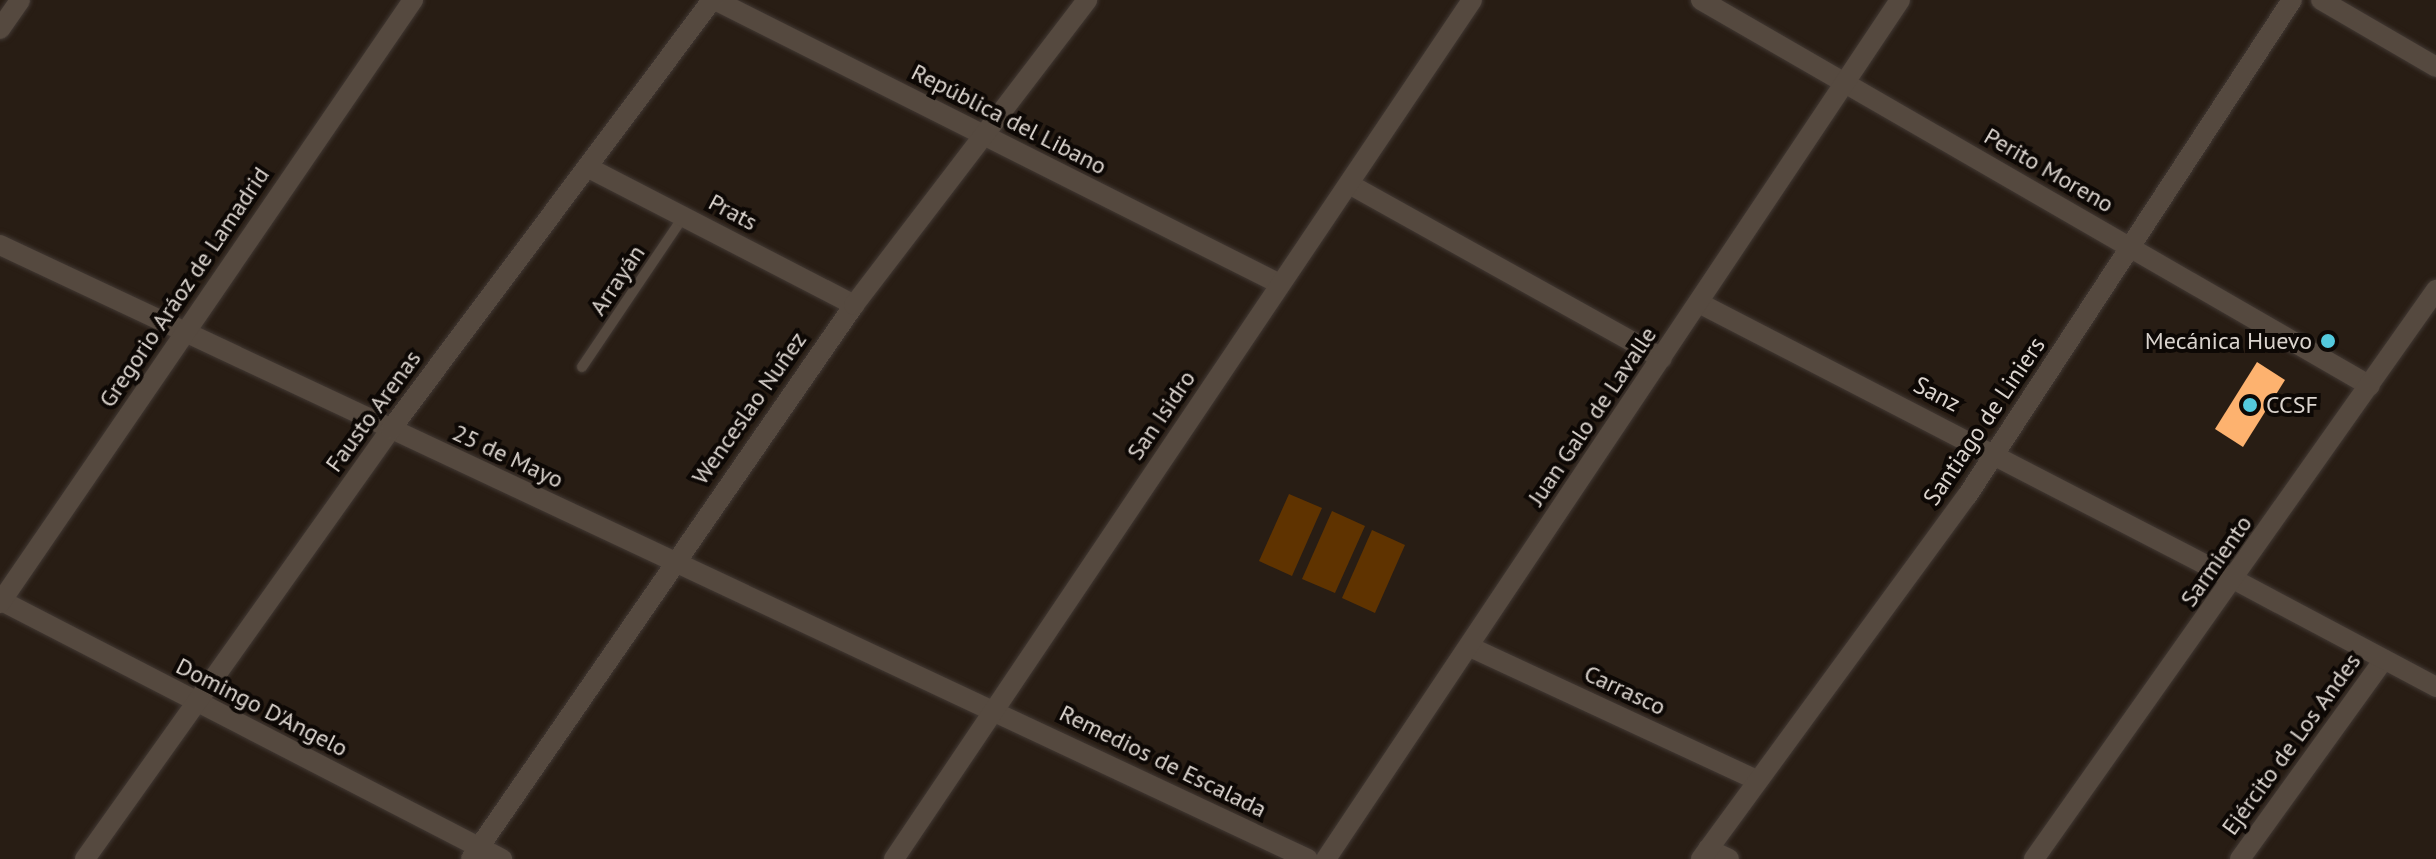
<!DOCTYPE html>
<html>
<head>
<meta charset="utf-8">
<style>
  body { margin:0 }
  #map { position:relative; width:2436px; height:859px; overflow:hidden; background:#281d14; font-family:"PT Sans",sans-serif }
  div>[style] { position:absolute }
  .green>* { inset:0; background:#5f3300 }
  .building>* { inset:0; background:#fdb26f }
  .roads { filter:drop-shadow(0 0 2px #413833) drop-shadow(0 0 2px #413833) }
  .service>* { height:10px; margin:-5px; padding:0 5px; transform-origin:5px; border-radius:5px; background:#55493f }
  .minor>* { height:20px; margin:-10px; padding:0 10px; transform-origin:10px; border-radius:10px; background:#55493f }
  .tertiary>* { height:20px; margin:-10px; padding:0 10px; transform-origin:10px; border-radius:10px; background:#55493f }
  .dots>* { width:22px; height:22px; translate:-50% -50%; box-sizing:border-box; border:4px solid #0d0805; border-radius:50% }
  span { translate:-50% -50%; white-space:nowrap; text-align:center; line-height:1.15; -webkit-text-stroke:8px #0d0805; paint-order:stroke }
  .street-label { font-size:24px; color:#dbd4ce }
  .poi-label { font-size:24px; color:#dbd4ce }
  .right { translate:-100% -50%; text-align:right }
  .left { translate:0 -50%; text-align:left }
</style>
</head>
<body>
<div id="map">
  <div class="green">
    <i style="clip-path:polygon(1289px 494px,1322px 508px,1292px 576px,1259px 561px)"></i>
    <i style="clip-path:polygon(1332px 511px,1365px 526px,1335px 593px,1302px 579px)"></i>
    <i style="clip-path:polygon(1372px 530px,1405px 545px,1375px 613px,1342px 598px)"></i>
  </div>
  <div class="building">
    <i style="clip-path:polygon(2257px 362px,2285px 380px,2243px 447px,2215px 429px)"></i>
  </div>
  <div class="roads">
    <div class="service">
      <i style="left:582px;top:367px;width:182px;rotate:-56deg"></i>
    </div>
    <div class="minor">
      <i style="left:715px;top:0;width:632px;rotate:26.69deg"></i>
      <i style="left:1701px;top:0;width:772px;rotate:29.98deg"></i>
      <i style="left:2321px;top:0;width:133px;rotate:30.2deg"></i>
      <i style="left:0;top:29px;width:35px;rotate:-55deg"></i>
      <i style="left:587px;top:167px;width:301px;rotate:27.3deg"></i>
      <i style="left:1349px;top:184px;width:358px;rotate:29.1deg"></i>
      <i style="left:0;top:245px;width:1445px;rotate:25.15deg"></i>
      <i style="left:1699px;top:303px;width:603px;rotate:27.33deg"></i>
      <i style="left:0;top:600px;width:565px;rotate:27.29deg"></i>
      <i style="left:0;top:603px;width:731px;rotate:-55.59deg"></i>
      <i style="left:1470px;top:647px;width:316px;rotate:24.9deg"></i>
      <i style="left:1708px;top:849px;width:23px;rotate:25deg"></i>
      <i style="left:85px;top:859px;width:528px;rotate:-54.56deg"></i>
      <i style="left:391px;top:429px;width:536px;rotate:-53.19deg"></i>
      <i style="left:1326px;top:859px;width:1033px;rotate:-56.25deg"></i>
      <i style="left:1701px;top:859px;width:450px;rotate:-53.8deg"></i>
      <i style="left:1967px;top:496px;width:593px;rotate:-56.77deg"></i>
      <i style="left:2240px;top:859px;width:246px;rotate:-54.2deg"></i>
    </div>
    <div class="tertiary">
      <i style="left:2235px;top:580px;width:228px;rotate:28deg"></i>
      <i style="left:471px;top:859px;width:674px;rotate:-55.34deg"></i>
      <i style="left:854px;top:305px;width:384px;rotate:-52.6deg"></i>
      <i style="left:894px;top:859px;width:1035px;rotate:-56.06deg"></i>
      <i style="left:2034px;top:859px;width:697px;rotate:-54.76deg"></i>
    </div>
  </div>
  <div class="dots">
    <i style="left:2328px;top:341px;background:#54cade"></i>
    <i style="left:2250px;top:405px;background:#54cade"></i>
  </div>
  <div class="street-label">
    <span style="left:1009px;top:119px;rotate:27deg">República del Libano</span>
    <span style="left:2049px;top:170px;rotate:30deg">Perito Moreno</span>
    <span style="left:733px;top:212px;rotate:28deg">Prats</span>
    <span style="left:617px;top:280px;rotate:-56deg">Arrayán</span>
    <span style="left:184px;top:287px;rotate:-56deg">Gregorio Aráoz de Lamadrid</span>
    <span style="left:1937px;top:394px;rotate:27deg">Sanz</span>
    <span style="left:749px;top:408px;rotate:-55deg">Wenceslao Nuñez</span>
    <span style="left:373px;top:411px;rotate:-54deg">Fausto Arenas</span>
    <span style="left:1161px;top:415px;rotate:-56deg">San Isidro</span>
    <span style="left:1592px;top:416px;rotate:-56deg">Juan Galo de Lavalle</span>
    <span style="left:1984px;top:421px;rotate:-56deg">Santiago de Liniers</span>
    <span style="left:508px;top:456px;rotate:25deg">25 de Mayo</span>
    <span style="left:2216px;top:561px;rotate:-55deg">Sarmiento</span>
    <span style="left:1625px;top:690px;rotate:25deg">Carrasco</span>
    <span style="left:262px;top:707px;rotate:27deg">Domingo D'Angelo</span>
    <span style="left:2291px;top:744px;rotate:-54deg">Ejército de Los Andes</span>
    <span style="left:1163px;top:761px;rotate:26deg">Remedios de Escalada</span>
  </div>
  <div class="poi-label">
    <span class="right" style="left:2312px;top:341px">Mecánica Huevo</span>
    <span class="left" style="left:2266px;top:405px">CCSF</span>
  </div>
</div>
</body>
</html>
